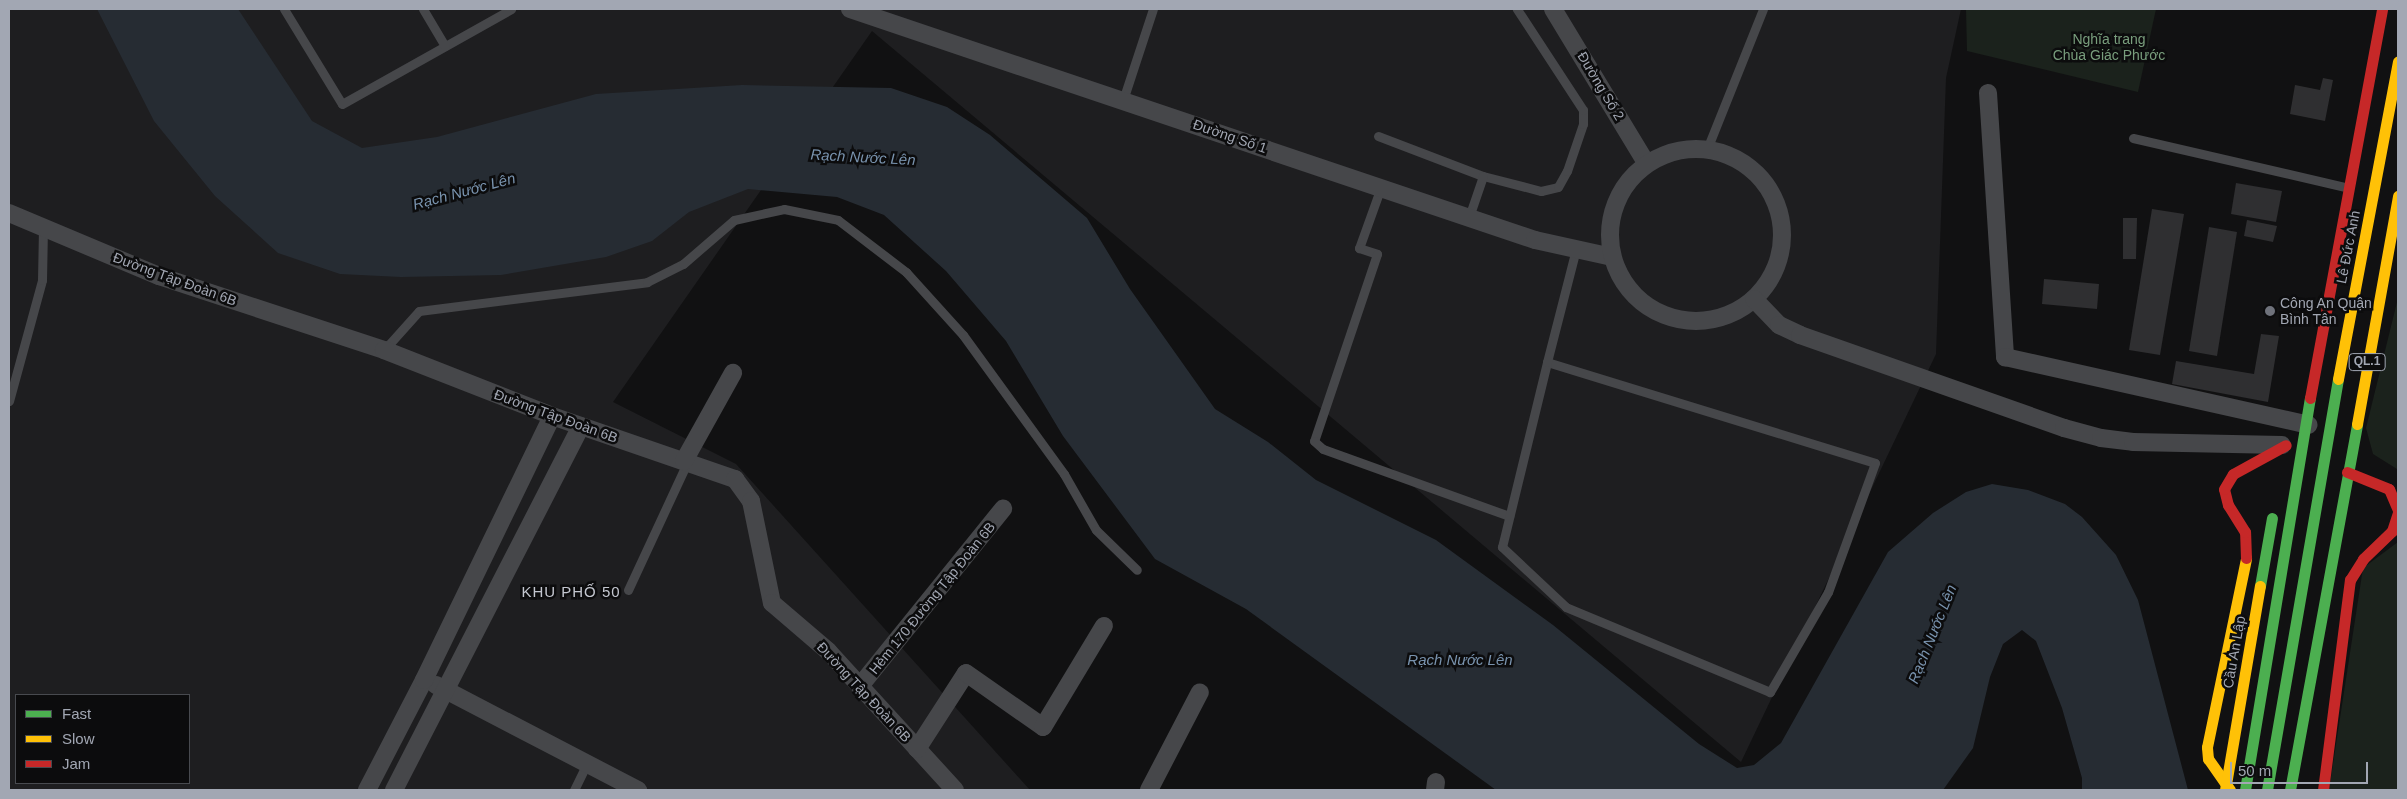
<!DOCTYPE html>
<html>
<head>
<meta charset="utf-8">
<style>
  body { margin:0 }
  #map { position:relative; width:2407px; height:799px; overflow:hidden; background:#111112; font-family:Helvetica,sans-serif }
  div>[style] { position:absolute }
  .built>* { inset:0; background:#1e1e20 }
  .green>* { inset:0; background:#1b221c }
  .water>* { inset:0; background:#262c33 }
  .building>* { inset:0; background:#2f2f31 }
  .lane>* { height:9px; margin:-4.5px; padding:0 4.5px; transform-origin:4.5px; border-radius:4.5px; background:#46474a }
  .street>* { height:18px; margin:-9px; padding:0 9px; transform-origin:9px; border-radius:9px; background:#46474a }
  .street>.ring { margin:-9px; padding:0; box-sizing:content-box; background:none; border:18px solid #46474a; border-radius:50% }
  .fast>* { height:11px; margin:-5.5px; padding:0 5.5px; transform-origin:5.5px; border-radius:5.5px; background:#4caf50 }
  .slow>* { height:11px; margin:-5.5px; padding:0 5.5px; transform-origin:5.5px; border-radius:5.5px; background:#ffc107 }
  .jam>* { height:11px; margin:-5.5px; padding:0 5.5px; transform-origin:5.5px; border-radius:5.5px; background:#c62828 }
  .fast-bridge>* { height:11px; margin:-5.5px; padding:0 5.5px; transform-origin:5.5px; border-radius:5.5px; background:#4caf50 }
  .slow-bridge>* { height:11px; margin:-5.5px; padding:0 5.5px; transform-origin:5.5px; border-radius:5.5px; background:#ffc107 }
  .dots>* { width:14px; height:14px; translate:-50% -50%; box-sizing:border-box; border:2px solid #0c0c0d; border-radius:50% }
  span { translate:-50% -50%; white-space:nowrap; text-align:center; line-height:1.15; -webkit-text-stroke:5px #0c0c0d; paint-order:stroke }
  .shield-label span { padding:1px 4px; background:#0c0c0d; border:1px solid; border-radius:4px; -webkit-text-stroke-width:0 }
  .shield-label { font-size:12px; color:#a2a7b3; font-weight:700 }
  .park-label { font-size:14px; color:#799e7d }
  .street-label { font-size:14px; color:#a2a7b3 }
  .poi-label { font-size:14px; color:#a2a7b3 }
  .left { translate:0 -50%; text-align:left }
  .water-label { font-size:15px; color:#7993ae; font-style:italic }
  .neighbourhood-label { font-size:15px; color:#c3c6cf; letter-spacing:1px }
  .frame { position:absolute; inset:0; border:10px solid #a2a7b3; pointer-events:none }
  .legend { position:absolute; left:15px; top:694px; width:175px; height:90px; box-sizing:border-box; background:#0c0c0d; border:1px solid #484a4f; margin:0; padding:6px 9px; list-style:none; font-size:15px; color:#a2a7b3 }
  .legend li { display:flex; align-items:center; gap:10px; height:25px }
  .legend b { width:25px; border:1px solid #484a4f }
  .scale { position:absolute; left:2230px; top:762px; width:138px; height:22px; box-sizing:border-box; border:2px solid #a2a7b3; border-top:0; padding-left:6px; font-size:15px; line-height:18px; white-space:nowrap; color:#a2a7b3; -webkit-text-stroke:4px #0c0c0d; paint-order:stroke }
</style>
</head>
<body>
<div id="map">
  <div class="built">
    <i style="clip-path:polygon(evenodd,9px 9px,1961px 9px,1946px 78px,1936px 354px,1741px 762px,872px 31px,613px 402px,736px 464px,1030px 790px,9px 790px,9px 9px,16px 695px,189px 695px,189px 783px,16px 783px,16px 695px)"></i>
  </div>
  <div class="green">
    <i style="clip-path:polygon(1966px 9px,2156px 9px,2138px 92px,1967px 51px)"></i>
    <i style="clip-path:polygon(2398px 298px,2398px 475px,2397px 469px,2373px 454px,2366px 428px)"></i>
    <i style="clip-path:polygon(2398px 542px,2398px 790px,2329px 790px,2363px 568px)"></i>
  </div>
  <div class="water">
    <i style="clip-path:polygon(97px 9px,238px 9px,312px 121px,362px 148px,437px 137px,596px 94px,742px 85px,891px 88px,947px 107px,990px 135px,1087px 218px,1130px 289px,1215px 409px,1268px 442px,1316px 480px,1436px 540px,1553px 625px,1699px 744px,1737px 768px,1754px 765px,1781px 743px,1888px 552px,1933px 513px,1966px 492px,1992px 484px,2028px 490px,2065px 504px,2082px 517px,2116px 555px,2138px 600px,2188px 790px,2082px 790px,2082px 778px,2062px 708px,2036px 641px,2022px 630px,2003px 644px,1990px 677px,1973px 748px,1943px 790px,1496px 790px,1246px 609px,1155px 559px,1063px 436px,1006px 341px,946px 271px,884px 215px,837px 197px,748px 189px,689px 212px,652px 241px,606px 257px,501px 275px,401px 277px,340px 274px,278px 253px,215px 196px,154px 121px)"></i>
  </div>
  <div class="building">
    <i style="clip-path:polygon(2323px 78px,2333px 80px,2325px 121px,2290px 114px,2295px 85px,2320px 90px)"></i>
    <i style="clip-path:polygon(2236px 183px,2282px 191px,2276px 222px,2231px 214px)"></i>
    <i style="clip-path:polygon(2152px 209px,2184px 214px,2160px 355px,2129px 350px)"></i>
    <i style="clip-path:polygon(2123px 218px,2137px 218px,2136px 259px,2123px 259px)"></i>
    <i style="clip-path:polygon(2247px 220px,2277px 226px,2273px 242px,2244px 236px)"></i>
    <i style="clip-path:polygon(2209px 227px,2237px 232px,2217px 356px,2189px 351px)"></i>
    <i style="clip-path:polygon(2044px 279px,2099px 284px,2097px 309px,2042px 304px)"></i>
    <i style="clip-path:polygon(2261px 334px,2279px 336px,2268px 402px,2172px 384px,2176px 361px,2254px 374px)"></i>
  </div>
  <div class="lane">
    <i style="left:284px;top:9px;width:111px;rotate:58.6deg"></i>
    <i style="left:342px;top:104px;width:194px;rotate:-29.3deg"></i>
    <i style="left:423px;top:9px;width:43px;rotate:59.3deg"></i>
    <i style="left:1123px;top:100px;width:96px;rotate:-71.8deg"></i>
    <i style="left:1378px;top:136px;width:112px;rotate:20.9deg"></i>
    <i style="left:1483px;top:176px;width:60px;rotate:14.5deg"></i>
    <i style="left:1541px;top:191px;width:17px;rotate:-13deg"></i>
    <i style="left:1558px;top:187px;width:18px;rotate:-61deg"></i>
    <i style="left:1567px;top:171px;width:50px;rotate:-71.2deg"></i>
    <i style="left:1583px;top:124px;width:14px;rotate:-90deg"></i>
    <i style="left:1583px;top:110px;width:121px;rotate:-123.2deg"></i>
    <i style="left:2133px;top:138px;width:218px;rotate:13deg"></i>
    <i style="left:1707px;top:149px;width:151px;rotate:-68.2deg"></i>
    <i style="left:1381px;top:187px;width:65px;rotate:109.8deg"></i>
    <i style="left:1359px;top:248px;width:19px;rotate:18deg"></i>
    <i style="left:1377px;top:254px;width:197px;rotate:108.6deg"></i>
    <i style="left:1314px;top:441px;width:12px;rotate:42deg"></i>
    <i style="left:1323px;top:449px;width:198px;rotate:19.8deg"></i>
    <i style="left:1469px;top:217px;width:43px;rotate:-71.1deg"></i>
    <i style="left:384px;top:350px;width:52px;rotate:-48.1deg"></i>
    <i style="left:419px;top:311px;width:230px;rotate:-7.2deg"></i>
    <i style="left:647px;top:282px;width:40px;rotate:-26.6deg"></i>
    <i style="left:683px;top:264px;width:67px;rotate:-40.8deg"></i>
    <i style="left:734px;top:220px;width:51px;rotate:-12.4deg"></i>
    <i style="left:784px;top:209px;width:55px;rotate:11.5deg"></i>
    <i style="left:838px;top:220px;width:86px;rotate:37.4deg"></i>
    <i style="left:906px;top:272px;width:85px;rotate:47.9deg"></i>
    <i style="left:963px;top:335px;width:172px;rotate:54deg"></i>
    <i style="left:1064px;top:474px;width:64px;rotate:60.3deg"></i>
    <i style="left:1096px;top:530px;width:57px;rotate:44.3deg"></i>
    <i style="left:1547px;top:362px;width:343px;rotate:17.1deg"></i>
    <i style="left:1875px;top:463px;width:137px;rotate:110deg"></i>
    <i style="left:1828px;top:592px;width:116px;rotate:120.1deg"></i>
    <i style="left:1770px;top:692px;width:221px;rotate:-157.4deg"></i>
    <i style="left:1566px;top:607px;width:88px;rotate:-136.8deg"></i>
    <i style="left:1502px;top:547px;width:190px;rotate:-76.3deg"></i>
    <i style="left:1547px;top:362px;width:117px;rotate:-75.6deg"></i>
    <i style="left:9px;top:401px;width:125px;rotate:-74.7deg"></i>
    <i style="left:42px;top:280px;width:52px;rotate:-88.9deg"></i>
    <i style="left:628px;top:590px;width:140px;rotate:-65.1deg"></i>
    <i style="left:574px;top:790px;width:30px;rotate:-64deg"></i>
  </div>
  <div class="street">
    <i style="left:850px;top:9px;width:723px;rotate:18.64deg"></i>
    <i style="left:1535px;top:240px;width:79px;rotate:12.4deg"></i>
    <i style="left:1553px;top:9px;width:181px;rotate:58.8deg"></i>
    <i style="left:1988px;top:93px;width:265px;rotate:86.3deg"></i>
    <i style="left:2005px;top:357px;width:311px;rotate:12.6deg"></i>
    <i class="ring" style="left:1610px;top:149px;width:154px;height:154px"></i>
    <i style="left:9px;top:213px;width:163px;rotate:22.8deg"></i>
    <i style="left:159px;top:276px;width:237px;rotate:18.2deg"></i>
    <i style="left:384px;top:350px;width:180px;rotate:21.4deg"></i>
    <i style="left:552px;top:416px;width:194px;rotate:19deg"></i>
    <i style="left:735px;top:479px;width:27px;rotate:54deg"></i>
    <i style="left:751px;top:501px;width:104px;rotate:78.4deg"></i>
    <i style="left:772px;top:603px;width:74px;rotate:40.6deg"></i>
    <i style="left:828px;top:651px;width:188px;rotate:47.6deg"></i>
    <i style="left:1754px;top:299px;width:36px;rotate:46deg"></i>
    <i style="left:1779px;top:325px;width:23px;rotate:25deg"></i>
    <i style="left:1800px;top:335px;width:280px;rotate:19.4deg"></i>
    <i style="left:2064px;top:428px;width:38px;rotate:15deg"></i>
    <i style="left:2101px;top:438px;width:32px;rotate:7deg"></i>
    <i style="left:2133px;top:442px;width:149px;rotate:1.2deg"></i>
    <i style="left:684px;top:461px;width:101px;rotate:-60.9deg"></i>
    <i style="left:436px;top:685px;width:228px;rotate:27.5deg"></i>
    <i style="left:860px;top:686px;width:228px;rotate:-51.1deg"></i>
    <i style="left:917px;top:749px;width:90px;rotate:-57.2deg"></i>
    <i style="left:966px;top:673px;width:94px;rotate:35deg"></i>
    <i style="left:1043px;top:727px;width:118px;rotate:-58.9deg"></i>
    <i style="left:367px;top:790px;width:124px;rotate:-62.6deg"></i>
    <i style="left:424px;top:680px;width:293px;rotate:-64.1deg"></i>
    <i style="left:394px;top:790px;width:409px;rotate:-62.8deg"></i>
    <i style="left:1149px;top:790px;width:110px;rotate:-62.5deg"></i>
    <i style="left:1435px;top:790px;width:8px;rotate:-83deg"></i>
  </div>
  <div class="fast">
    <i style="left:2245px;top:790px;width:397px;rotate:-80.6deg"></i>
    <i style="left:2267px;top:790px;width:417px;rotate:-80.2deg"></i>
    <i style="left:2290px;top:790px;width:372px;rotate:-79.6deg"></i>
  </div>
  <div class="slow">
    <i style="left:2338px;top:379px;width:323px;rotate:-79.3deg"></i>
    <i style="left:2357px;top:424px;width:232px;rotate:-79.8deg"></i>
    <i style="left:2230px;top:790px;width:38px;rotate:-125deg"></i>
    <i style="left:2208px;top:759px;width:12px;rotate:-95deg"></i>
    <i style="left:2207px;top:747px;width:193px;rotate:-78.3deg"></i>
  </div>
  <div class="jam">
    <i style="left:2310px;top:398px;width:396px;rotate:-79.5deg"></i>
    <i style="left:2347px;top:472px;width:45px;rotate:22deg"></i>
    <i style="left:2389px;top:489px;width:23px;rotate:67deg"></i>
    <i style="left:2246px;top:558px;width:26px;rotate:-92deg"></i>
    <i style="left:2245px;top:532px;width:32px;rotate:-122deg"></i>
    <i style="left:2228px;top:505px;width:16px;rotate:-104deg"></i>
    <i style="left:2224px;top:489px;width:17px;rotate:-59deg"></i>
    <i style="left:2233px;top:474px;width:60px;rotate:-28.7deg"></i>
    <i style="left:2323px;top:790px;width:212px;rotate:-82.7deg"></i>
    <i style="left:2350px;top:580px;width:25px;rotate:-58deg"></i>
    <i style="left:2363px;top:559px;width:40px;rotate:-44deg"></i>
    <i style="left:2392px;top:531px;width:20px;rotate:-72deg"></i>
  </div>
  <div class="fast-bridge">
    <i style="left:2260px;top:586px;width:69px;rotate:-80deg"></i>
  </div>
  <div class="slow-bridge">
    <i style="left:2225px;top:790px;width:207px;rotate:-80.3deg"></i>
  </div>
  <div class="dots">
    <i style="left:2270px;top:311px;background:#6f727b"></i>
  </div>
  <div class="shield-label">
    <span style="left:2367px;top:362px">QL.1</span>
  </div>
  <div class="park-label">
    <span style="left:2109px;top:47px">Nghĩa trang<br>Chùa Giác Phước</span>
  </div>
  <div class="street-label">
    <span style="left:1601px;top:86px;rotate:59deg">Đường Số 2</span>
    <span style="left:1230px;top:136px;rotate:19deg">Đường Số 1</span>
    <span style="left:2348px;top:247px;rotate:-79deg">Lê Đức Anh</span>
    <span style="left:175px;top:279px;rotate:20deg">Đường Tập Đoàn 6B</span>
    <span style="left:556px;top:416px;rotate:20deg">Đường Tập Đoàn 6B</span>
    <span style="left:932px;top:598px;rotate:-51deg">Hẻm 170 Đường Tập Đoàn 6B</span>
    <span style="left:2234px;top:652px;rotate:-80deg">Cầu An Lập</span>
    <span style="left:864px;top:692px;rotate:47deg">Đường Tập Đoàn 6B</span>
  </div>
  <div class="poi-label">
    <span class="left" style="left:2280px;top:311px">Công An Quận<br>Bình Tân</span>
  </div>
  <div class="water-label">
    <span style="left:863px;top:157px;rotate:3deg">Rạch Nước Lên</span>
    <span style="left:464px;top:191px;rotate:-15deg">Rạch Nước Lên</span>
    <span style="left:1932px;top:634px;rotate:-68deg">Rạch Nước Lên</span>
    <span style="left:1460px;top:660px">Rạch Nước Lên</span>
  </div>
  <div class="neighbourhood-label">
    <span style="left:571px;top:592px">KHU PHỐ 50</span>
  </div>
  <div class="frame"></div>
  <ul class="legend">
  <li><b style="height:6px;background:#4caf50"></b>Fast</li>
  <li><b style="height:6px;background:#ffc107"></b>Slow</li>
  <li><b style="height:6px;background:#c62828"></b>Jam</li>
  </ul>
  <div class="scale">50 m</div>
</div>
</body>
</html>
